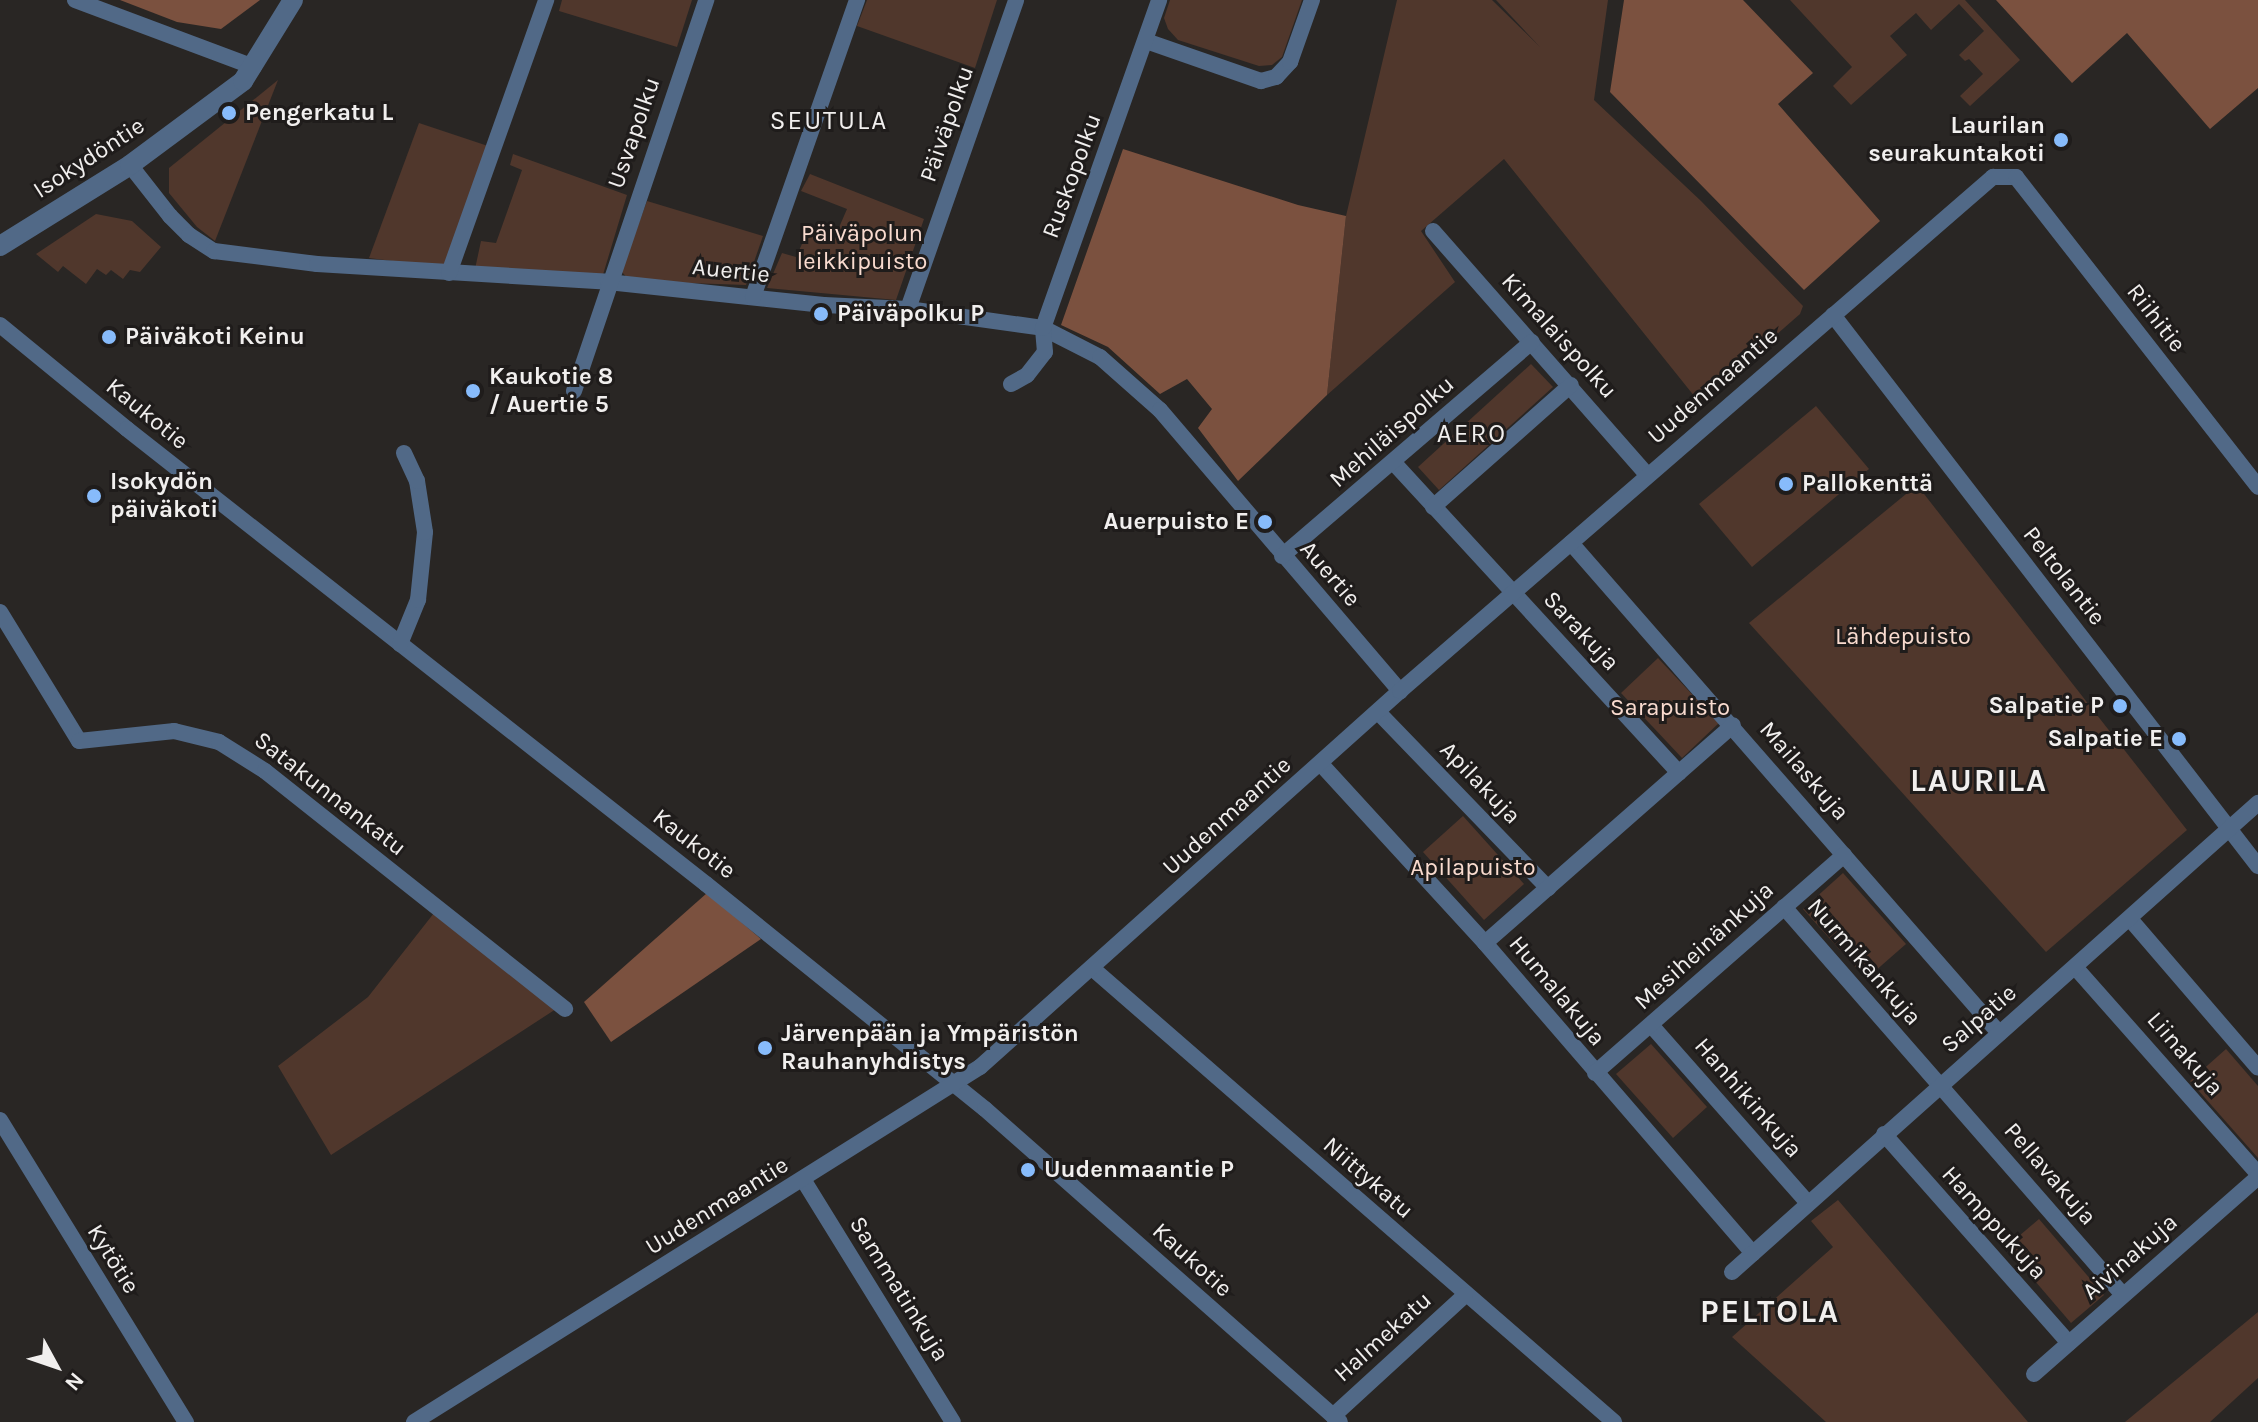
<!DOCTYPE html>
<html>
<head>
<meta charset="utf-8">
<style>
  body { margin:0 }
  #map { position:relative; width:2258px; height:1422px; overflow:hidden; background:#292624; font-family:Karla,sans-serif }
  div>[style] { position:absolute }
  .green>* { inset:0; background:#50372c }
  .forest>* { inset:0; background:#7b513f }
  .minor>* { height:16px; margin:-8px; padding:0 8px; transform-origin:8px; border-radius:8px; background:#516987 }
  .tertiary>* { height:20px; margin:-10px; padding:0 10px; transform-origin:10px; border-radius:10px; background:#516987 }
  .dots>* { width:22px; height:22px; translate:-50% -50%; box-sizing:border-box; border:4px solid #1f1c1b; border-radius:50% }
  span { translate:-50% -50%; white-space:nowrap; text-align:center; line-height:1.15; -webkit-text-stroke:6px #1f1c1b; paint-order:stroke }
  .poi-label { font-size:24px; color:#f1efee; font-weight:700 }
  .left { translate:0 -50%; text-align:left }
  .right { translate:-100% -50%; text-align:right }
  .street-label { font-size:24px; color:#f1efee }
  .park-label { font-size:24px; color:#f9dbcf }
  .neighbourhood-label { font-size:26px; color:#f1efee; letter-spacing:2px }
  .district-label { font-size:32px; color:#f1efee; font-weight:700; letter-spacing:2px }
  .north { position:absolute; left:16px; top:1326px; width:80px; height:80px; -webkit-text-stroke:6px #1f1c1b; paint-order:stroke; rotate:130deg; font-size:22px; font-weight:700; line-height:32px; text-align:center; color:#f1efee }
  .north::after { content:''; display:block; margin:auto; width:28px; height:36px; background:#f1efee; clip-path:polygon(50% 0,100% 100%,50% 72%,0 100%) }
</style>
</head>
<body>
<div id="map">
  <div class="green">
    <i style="clip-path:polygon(562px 0,692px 0,677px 47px,559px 11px)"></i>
    <i style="clip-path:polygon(867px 0,997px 0,975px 68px,857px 26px)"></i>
    <i style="clip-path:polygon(1170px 0,1302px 0,1282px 57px,1272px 65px,1259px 66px,1178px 40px,1168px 29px,1164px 18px)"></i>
    <i style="clip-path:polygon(1397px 0,1492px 0,1540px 47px,1496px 0,1608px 0,1594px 100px,1701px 201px,1803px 306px,1800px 314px,1699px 402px,1504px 159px,1421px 231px,1455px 282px,1327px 395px,1346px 216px)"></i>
    <i style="clip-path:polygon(1790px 0,1965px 0,2020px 60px,1970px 106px,1960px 96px,1983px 74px,1969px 59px,1965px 61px,1959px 55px,1984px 31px,1959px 4px,1931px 30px,1916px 13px,1890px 36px,1907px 55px,1851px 105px,1833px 86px,1852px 67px)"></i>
    <i style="clip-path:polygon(278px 80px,215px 241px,197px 227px,169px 193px,169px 168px)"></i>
    <i style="clip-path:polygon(419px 123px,488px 146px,446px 268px,369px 258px)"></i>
    <i style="clip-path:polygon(513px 154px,627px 195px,602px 278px,475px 269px,481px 241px,496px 243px,522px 170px,510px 165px)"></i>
    <i style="clip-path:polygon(810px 174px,924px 219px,896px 300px,767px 288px,782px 253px,796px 257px,807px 233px,834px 239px,847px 209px,801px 191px)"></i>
    <i style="clip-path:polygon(647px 201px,763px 236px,746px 285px,630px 281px,621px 271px)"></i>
    <i style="clip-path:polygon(96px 214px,132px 221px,161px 247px,140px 272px,130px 270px,123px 279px,111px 270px,106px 275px,97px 269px,86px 284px,63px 266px,58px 272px,36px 254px)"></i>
    <i style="clip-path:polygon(1531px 364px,1553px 387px,1439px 490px,1418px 467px)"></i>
    <i style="clip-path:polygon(1816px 406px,1869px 469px,1752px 567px,1699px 504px)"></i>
    <i style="clip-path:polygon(1917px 485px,2187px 830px,2046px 952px,1749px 623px)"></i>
    <i style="clip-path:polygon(1658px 658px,1719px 723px,1682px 758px,1621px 693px)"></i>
    <i style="clip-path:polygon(1463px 816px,1524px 884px,1484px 920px,1423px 852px)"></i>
    <i style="clip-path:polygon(1843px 873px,1906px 944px,1866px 979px,1803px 909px)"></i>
    <i style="clip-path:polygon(434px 913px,556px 1009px,331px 1155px,278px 1066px,368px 997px)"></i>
    <i style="clip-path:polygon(1651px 1044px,1707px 1107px,1673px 1138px,1616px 1074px)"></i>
    <i style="clip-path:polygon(2226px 1049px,2258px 1086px,2258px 1158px,2190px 1081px)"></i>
    <i style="clip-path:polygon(1838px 1200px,2028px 1422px,1826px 1422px,1732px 1337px,1833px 1247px,1811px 1221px)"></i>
    <i style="clip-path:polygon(2039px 1219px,2104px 1295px,2071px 1323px,2006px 1247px)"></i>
    <i style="clip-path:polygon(2258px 1312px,2258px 1378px,2210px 1422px,2125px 1422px)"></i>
  </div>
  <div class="forest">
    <i style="clip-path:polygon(120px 0,260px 0,221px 29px,177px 22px)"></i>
    <i style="clip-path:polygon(1624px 0,1743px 0,1813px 73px,1778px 104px,1880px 221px,1804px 290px,1610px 92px)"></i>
    <i style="clip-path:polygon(1996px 0,2258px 0,2258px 88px,2210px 129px,2127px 33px,2072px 83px)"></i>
    <i style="clip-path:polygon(1123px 149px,1298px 205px,1346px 216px,1327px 395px,1238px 481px,1198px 428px,1212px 409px,1187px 379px,1160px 394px,1108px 347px,1061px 325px)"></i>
    <i style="clip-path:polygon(707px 893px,761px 939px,611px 1042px,584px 1002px)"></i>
  </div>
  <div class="minor">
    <i style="left:75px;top:0;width:191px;rotate:20.5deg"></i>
    <i style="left:1146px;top:41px;width:122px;rotate:19.2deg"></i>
    <i style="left:1261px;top:81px;width:16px;rotate:-15deg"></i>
    <i style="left:1276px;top:77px;width:21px;rotate:-47deg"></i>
    <i style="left:1290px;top:62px;width:66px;rotate:-70.5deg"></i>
    <i style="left:130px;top:165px;width:65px;rotate:51.9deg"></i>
    <i style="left:170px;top:216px;width:27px;rotate:45deg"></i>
    <i style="left:189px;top:235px;width:30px;rotate:33deg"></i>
    <i style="left:214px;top:251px;width:104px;rotate:7.2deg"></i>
    <i style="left:317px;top:264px;width:292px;rotate:3.5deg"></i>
    <i style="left:608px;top:282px;width:217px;rotate:6.1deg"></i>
    <i style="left:824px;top:305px;width:84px;rotate:2.7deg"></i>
    <i style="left:908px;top:309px;width:136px;rotate:8deg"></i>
    <i style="left:1043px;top:328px;width:64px;rotate:27deg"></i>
    <i style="left:1100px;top:357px;width:80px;rotate:41.5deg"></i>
    <i style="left:1160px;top:410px;width:370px;rotate:49.5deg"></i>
    <i style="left:1433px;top:231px;width:325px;rotate:48.7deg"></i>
    <i style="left:449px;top:273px;width:290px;rotate:-70.4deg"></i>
    <i style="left:753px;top:297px;width:315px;rotate:-70.7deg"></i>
    <i style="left:908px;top:309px;width:327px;rotate:-70.7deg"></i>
    <i style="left:1833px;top:315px;width:696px;rotate:52.36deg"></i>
    <i style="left:0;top:325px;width:164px;rotate:39.3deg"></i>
    <i style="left:127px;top:429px;width:736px;rotate:38.16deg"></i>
    <i style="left:706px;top:884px;width:358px;rotate:38.9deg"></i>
    <i style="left:985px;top:1109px;width:473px;rotate:41.4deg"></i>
    <i style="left:1011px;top:384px;width:18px;rotate:-29deg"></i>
    <i style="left:1027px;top:375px;width:29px;rotate:-52deg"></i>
    <i style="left:1045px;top:352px;width:24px;rotate:-95deg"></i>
    <i style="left:1043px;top:328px;width:348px;rotate:-70.5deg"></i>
    <i style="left:574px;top:391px;width:413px;rotate:-71.3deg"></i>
    <i style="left:1394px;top:463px;width:421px;rotate:47.4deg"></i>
    <i style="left:1433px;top:507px;width:184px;rotate:-41.5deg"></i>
    <i style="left:1571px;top:543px;width:651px;rotate:48.86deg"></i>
    <i style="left:1282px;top:556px;width:329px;rotate:-40.6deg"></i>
    <i style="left:0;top:612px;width:151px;rotate:58.5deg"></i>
    <i style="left:79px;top:741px;width:96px;rotate:-6deg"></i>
    <i style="left:174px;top:731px;width:46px;rotate:13.7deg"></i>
    <i style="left:219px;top:742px;width:54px;rotate:32.2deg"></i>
    <i style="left:265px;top:771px;width:383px;rotate:38.4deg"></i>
    <i style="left:400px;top:644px;width:48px;rotate:-67.8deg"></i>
    <i style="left:418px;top:600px;width:68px;rotate:-84.1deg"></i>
    <i style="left:425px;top:532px;width:52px;rotate:-98.9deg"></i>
    <i style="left:417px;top:481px;width:31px;rotate:-115deg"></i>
    <i style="left:1378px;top:712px;width:245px;rotate:46deg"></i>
    <i style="left:1321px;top:764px;width:243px;rotate:47.5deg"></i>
    <i style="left:1485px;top:943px;width:410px;rotate:49.2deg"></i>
    <i style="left:1784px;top:907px;width:515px;rotate:48.86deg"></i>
    <i style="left:2130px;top:919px;width:196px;rotate:49.3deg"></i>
    <i style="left:1485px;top:943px;width:330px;rotate:-41.3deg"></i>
    <i style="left:2075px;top:967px;width:276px;rotate:48.5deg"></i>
    <i style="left:1092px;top:968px;width:692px;rotate:41.01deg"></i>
    <i style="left:1651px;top:1025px;width:237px;rotate:48.6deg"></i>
    <i style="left:1595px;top:1073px;width:331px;rotate:-41.2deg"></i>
    <i style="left:0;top:1120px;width:355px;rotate:58.4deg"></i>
    <i style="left:1884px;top:1134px;width:279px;rotate:48.5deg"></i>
    <i style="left:804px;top:1181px;width:283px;rotate:58.3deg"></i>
    <i style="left:1732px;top:1272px;width:705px;rotate:-41.72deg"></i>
    <i style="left:2034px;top:1374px;width:298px;rotate:-41.3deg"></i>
    <i style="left:1333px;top:1416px;width:179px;rotate:-42.5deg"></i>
    <i style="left:414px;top:1422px;width:668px;rotate:-32.1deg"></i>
    <i style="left:980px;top:1067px;width:564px;rotate:-41.84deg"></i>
    <i style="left:1400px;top:691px;width:785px;rotate:-40.92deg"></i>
    <i style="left:1993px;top:177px;width:23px"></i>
    <i style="left:2016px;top:177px;width:393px;rotate:52deg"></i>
  </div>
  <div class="tertiary">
    <i style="left:0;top:246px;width:153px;rotate:-31.9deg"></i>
    <i style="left:130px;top:165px;width:141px;rotate:-36.6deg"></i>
    <i style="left:243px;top:81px;width:95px;rotate:-58.3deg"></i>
  </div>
  <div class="dots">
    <i style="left:229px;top:113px;background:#87bbfb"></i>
    <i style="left:2061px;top:140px;background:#87bbfb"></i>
    <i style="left:821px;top:314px;background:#87bbfb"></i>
    <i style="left:109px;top:337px;background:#87bbfb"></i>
    <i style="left:473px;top:391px;background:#87bbfb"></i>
    <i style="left:1786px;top:484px;background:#87bbfb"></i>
    <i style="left:94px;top:496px;background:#87bbfb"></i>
    <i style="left:1265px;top:522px;background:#87bbfb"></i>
    <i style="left:2120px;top:706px;background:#87bbfb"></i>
    <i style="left:2179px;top:739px;background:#87bbfb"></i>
    <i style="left:765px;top:1048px;background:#87bbfb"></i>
    <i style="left:1028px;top:1170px;background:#87bbfb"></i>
  </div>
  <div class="poi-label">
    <span class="left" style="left:245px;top:113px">Pengerkatu L</span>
    <span class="right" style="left:2045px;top:140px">Laurilan<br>seurakuntakoti</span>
    <span class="left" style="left:837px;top:314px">Päiväpolku P</span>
    <span class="left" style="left:125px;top:337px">Päiväkoti Keinu</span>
    <span class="left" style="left:489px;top:391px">Kaukotie 8<br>/ Auertie 5</span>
    <span class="left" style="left:110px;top:496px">Isokydön<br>päiväkoti</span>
    <span class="left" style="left:1802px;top:484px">Pallokenttä</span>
    <span class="right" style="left:1249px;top:522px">Auerpuisto E</span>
    <span class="right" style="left:2104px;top:706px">Salpatie P</span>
    <span class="right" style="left:2163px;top:739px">Salpatie E</span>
    <span class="left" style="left:781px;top:1048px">Järvenpään ja Ympäristön<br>Rauhanyhdistys</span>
    <span class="left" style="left:1044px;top:1170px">Uudenmaantie P</span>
  </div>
  <div class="street-label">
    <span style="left:947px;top:124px;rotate:-71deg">Päiväpolku</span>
    <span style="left:634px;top:133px;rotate:-71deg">Usvapolku</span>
    <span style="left:89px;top:158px;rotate:-33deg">Isokydöntie</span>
    <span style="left:1072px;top:176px;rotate:-70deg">Ruskopolku</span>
    <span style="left:731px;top:271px;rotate:6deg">Auertie</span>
    <span style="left:2156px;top:318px;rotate:52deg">Riihitie</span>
    <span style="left:1559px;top:336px;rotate:48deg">Kimalaispolku</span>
    <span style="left:1713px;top:386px;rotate:-41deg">Uudenmaantie</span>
    <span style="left:147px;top:414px;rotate:39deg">Kaukotie</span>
    <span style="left:1392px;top:432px;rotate:-41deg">Mehiläispolku</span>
    <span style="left:1330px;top:574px;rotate:49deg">Auertie</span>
    <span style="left:2064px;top:576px;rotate:52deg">Peltolantie</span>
    <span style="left:1581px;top:631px;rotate:47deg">Sarakuja</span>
    <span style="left:1804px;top:771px;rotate:49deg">Mailaskuja</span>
    <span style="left:1480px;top:783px;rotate:46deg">Apilakuja</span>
    <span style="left:330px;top:794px;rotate:38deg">Satakunnankatu</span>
    <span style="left:1227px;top:816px;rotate:-42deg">Uudenmaantie</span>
    <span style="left:694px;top:844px;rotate:38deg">Kaukotie</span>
    <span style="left:1704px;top:946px;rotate:-42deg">Mesiheinänkuja</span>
    <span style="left:1864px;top:962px;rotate:49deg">Nurmikankuja</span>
    <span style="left:1557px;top:991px;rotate:50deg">Humalakuja</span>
    <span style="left:1979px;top:1019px;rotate:-41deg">Salpatie</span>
    <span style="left:2185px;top:1054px;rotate:49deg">Liinakuja</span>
    <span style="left:1748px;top:1098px;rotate:49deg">Hanhikinkuja</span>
    <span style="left:2050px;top:1174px;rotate:49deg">Pellavakuja</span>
    <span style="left:1368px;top:1178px;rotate:41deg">Niittykatu</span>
    <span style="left:717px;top:1206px;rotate:-32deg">Uudenmaantie</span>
    <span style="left:1994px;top:1223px;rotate:48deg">Hamppukuja</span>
    <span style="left:2130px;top:1257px;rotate:-41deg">Aivinakuja</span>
    <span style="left:113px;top:1259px;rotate:58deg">Kytötie</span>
    <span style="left:1192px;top:1260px;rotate:42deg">Kaukotie</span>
    <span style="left:899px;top:1289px;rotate:58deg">Sammatinkuja</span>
    <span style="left:1383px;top:1337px;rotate:-42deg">Halmekatu</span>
  </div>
  <div class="park-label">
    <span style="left:862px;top:248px">Päiväpolun<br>leikkipuisto</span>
    <span style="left:1903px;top:637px">Lähdepuisto</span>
    <span style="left:1670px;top:708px">Sarapuisto</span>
    <span style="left:1473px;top:868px">Apilapuisto</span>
  </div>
  <div class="neighbourhood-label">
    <span style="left:829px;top:121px">SEUTULA</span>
    <span style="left:1472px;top:434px">AERO</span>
  </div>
  <div class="district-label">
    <span style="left:1979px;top:781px">LAURILA</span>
    <span style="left:1770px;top:1312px">PELTOLA</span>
  </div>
  <div class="north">N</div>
</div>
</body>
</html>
